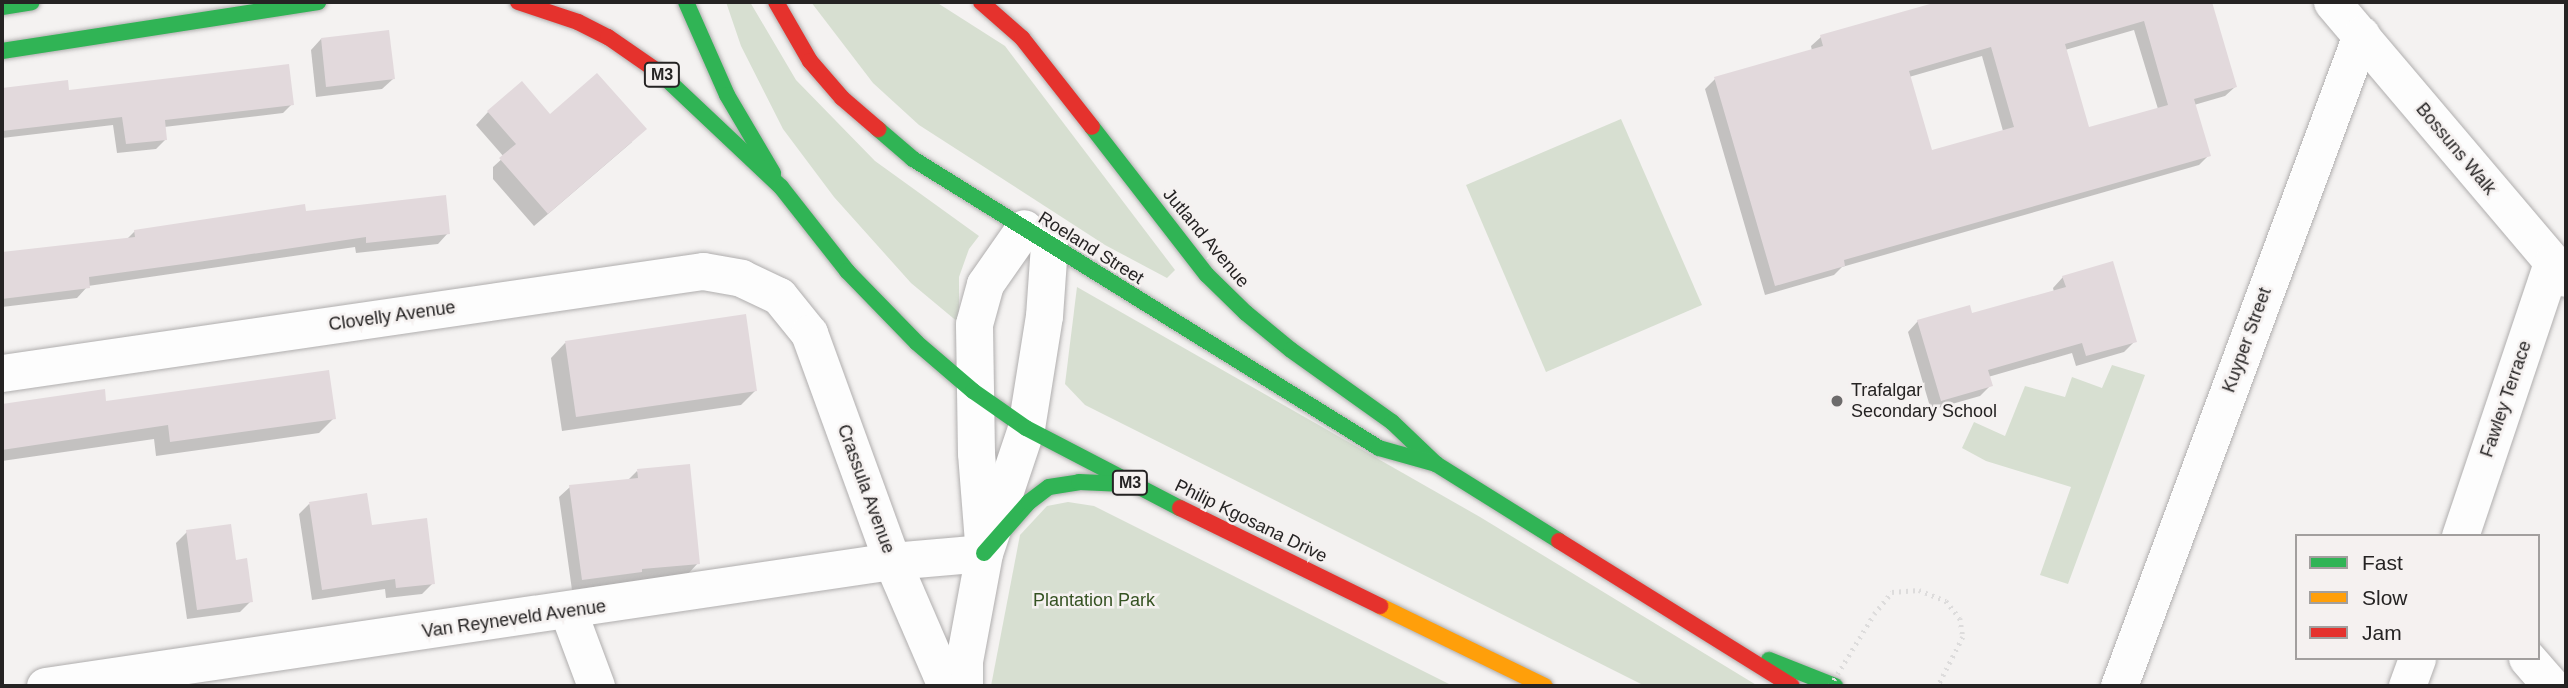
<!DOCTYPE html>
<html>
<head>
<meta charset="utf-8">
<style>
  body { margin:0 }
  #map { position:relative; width:2568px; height:688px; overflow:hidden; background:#f4f2f1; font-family:Helvetica,sans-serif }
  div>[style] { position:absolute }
  .green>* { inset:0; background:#d7dfd1 }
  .shadow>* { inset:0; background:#0003 }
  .building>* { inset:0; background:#e2d9dc }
  .roads { filter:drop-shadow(0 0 2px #b0aeae) drop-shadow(0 0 2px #b0aeae) }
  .street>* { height:37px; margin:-18.5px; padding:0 18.5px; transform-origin:18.5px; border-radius:18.5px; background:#fdfdfd }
  .fast>* { height:16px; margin:-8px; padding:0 8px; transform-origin:8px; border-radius:8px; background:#30b455 }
  .slow>* { height:16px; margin:-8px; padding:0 8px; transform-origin:8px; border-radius:8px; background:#ff9f0a }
  .jam>* { height:16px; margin:-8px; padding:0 8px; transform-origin:8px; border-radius:8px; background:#e5322d }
  .path-bridge>* { height:4.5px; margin-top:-2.25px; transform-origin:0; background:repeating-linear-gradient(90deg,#dddcdc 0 2px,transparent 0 7px) }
  .dots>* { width:19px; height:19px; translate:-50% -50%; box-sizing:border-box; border:4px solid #f5f1f0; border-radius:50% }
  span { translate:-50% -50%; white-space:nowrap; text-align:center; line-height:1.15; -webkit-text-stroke:5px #f5f1f0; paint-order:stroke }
  .shield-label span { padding:2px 5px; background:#f5f1f0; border:2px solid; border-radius:5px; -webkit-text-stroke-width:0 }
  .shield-label { font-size:16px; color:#252323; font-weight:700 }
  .street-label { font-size:18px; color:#252323 }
  .poi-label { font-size:18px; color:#252323 }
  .left { translate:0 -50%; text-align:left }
  .park-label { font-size:18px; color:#355222 }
  .frame { position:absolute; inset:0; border:4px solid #252323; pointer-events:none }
  .legend { position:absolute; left:2295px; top:534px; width:245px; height:126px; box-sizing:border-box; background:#f5f1f0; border:2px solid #a29f9e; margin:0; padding:9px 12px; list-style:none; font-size:21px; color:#252323 }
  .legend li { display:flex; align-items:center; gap:14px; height:35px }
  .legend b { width:35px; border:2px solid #a29f9e }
</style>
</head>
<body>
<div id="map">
  <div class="green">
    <i style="clip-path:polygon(726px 2px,750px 2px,796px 80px,875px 161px,979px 236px,969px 249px,959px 277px,959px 323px,911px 283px,834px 197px,783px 129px,741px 46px)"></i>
    <i style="clip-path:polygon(811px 2px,936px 2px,1005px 46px,1175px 270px,1167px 278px,1105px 245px,919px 125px,873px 83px)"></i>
    <i style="clip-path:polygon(1621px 119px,1702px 305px,1546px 372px,1466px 185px)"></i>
    <i style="clip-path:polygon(1077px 287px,1480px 517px,1758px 686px,1645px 686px,1085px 405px,1065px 384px)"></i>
    <i style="clip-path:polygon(2112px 365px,2145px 375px,2068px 584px,2040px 575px,2071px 487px,1986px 461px,1962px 448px,1974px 422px,2005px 436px,2025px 386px,2065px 397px,2072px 377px,2102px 388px)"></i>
    <i style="clip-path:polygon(1068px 502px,1094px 506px,1453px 686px,991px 686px,1020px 535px,1047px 506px)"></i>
  </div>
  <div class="shadow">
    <i style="clip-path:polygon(evenodd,1943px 2px,2210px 2px,2235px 87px,2225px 96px,2194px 105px,2209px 155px,2199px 165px,1842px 267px,1834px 275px,1765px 295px,1705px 89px,1715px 79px,1812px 51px,1811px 46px,1821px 37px,1943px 2px,2134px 30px,2158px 109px,2088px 129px,2065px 50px,2134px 30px,1943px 2px,1982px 56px,2003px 131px,1931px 152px,1909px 77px,1982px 56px)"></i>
    <i style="clip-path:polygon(321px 39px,393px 79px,382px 89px,316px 97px,311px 50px)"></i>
    <i style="clip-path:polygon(66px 82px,67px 92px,292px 104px,283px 113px,164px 127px,166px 139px,156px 149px,117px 153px,113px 125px,2px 138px,2px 90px)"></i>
    <i style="clip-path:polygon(488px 112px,550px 116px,632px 142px,534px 226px,493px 179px,493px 167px,504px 157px,476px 125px)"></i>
    <i style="clip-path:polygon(304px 213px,448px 233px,438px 244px,356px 253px,355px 247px,88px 286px,77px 298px,2px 307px,2px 254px,127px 239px,135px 231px)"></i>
    <i style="clip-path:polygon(2063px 277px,2135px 341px,2124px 352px,2076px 366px,2072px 353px,1988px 377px,1991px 385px,1980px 396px,1931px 410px,1908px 332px,1918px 321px,1971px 315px,2054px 292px,2053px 288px)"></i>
    <i style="clip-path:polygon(565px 343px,756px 390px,741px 405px,562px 431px,551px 358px)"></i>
    <i style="clip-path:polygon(103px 391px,105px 403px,334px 418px,319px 433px,156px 456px,154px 439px,2px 461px,2px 406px)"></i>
    <i style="clip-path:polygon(637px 471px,698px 563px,688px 574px,572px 590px,559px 497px,570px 487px,627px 481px)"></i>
    <i style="clip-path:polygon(309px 504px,371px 527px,433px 583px,422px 594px,386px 598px,385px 589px,312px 600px,299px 514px)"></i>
    <i style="clip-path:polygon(187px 532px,234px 562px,251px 601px,240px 612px,187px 619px,176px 543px)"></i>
  </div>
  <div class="building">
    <i style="clip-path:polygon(evenodd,1937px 2px,2212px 2px,2237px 87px,2194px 99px,2211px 156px,1844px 260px,1845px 266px,1775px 286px,1714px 77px,1823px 46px,1820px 35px,1937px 2px,2144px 21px,2168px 105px,2089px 127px,2065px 44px,2144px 21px,1937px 2px,1991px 47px,2014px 127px,1932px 150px,1909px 71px,1991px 47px)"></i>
    <i style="clip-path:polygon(389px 30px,395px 79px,326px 87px,321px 38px)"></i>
    <i style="clip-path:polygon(289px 64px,294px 105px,165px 120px,167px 140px,126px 144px,122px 117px,2px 131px,2px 88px,68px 80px,69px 90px)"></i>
    <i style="clip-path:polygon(597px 73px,647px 129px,548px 214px,499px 158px,516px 144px,487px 111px,522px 81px,550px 114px)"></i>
    <i style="clip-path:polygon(446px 195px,450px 234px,366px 243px,366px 237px,198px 262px,89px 277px,90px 288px,2px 299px,2px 252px,135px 237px,134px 230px,305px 204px,306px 211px)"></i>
    <i style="clip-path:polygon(2113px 261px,2137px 342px,2086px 356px,2082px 343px,1988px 370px,1993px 386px,1941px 401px,1917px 320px,1970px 305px,1972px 313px,2066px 287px,2062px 276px)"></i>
    <i style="clip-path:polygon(746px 314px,757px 391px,576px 417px,565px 341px)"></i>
    <i style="clip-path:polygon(329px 370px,336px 419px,170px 442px,168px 425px,2px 450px,2px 404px,105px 389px,106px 401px)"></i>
    <i style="clip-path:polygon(690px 464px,700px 564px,642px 569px,642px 572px,582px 580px,569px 485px,638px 478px,637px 469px)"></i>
    <i style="clip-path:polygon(367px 493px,372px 525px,427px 518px,435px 584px,396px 588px,395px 579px,322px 590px,309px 502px)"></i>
    <i style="clip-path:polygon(231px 524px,236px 560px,247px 558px,253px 602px,197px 610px,186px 530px)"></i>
  </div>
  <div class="roads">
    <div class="street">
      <i style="left:2332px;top:2px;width:362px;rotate:49.7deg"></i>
      <i style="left:2px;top:373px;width:708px;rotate:-8.28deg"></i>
      <i style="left:703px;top:271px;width:39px;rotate:10deg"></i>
      <i style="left:741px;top:278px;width:42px;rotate:25.3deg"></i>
      <i style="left:779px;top:296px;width:48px;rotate:51deg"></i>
      <i style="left:809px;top:333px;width:243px;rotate:70deg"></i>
      <i style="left:892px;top:561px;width:136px;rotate:66.6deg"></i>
      <i style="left:2460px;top:536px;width:289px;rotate:-71.4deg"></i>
      <i style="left:983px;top:542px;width:89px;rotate:-94.5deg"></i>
      <i style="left:976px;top:453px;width:129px;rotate:-90.9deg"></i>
      <i style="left:974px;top:324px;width:41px;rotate:-74.6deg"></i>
      <i style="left:985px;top:284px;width:68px;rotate:-55.1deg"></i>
      <i style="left:568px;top:611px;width:80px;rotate:69.5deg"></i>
      <i style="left:2527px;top:658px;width:37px;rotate:49deg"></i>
      <i style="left:45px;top:686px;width:856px;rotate:-8.4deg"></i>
      <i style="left:892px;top:561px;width:92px;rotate:-5deg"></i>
      <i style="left:964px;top:686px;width:25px;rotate:-90deg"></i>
      <i style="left:964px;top:661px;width:110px;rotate:-79.5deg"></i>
      <i style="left:984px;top:553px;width:132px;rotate:-71.4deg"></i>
      <i style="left:1026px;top:428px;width:113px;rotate:-80.9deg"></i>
      <i style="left:1044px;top:316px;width:72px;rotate:-86deg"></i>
      <i style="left:2119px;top:686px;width:695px;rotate:-69.61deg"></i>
      <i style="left:2407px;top:686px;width:30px;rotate:-70deg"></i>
    </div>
    <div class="fast">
      <i style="left:686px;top:2px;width:102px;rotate:66.2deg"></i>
      <i style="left:727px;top:95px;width:91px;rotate:59.5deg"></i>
      <i style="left:2px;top:7px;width:30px;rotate:-9deg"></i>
      <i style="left:2px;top:51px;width:320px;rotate:-8.8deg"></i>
      <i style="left:660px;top:73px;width:166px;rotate:43.3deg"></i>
      <i style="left:781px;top:187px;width:107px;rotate:51.8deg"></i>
      <i style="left:847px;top:271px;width:100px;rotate:45.8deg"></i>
      <i style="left:917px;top:343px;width:74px;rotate:40.6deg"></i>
      <i style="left:973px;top:391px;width:65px;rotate:34.9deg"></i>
      <i style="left:1026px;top:428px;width:174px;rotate:27.5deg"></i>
      <i style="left:1092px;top:127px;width:187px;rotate:52.2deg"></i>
      <i style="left:1207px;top:275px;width:54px;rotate:44.3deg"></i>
      <i style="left:1246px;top:313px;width:58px;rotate:39.4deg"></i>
      <i style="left:1291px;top:350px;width:124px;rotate:35.5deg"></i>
      <i style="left:1392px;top:422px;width:61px;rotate:43.7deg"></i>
      <i style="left:1436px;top:464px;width:145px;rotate:32deg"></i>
      <i style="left:878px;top:129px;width:46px;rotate:40.6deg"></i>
      <i style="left:913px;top:159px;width:548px;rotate:31.81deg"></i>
      <i style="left:1379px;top:448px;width:59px;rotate:15.7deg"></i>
      <i style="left:984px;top:553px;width:68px;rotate:-48.6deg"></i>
      <i style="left:1029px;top:502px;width:25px;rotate:-37deg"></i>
      <i style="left:1049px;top:487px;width:30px;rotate:-9deg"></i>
      <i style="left:1079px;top:482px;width:45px;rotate:2.5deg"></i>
      <i style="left:1769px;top:660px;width:71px;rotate:21.5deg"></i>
    </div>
    <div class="slow">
      <i style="left:1380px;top:606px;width:183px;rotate:25.9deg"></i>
    </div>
    <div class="jam">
      <i style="left:518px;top:2px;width:63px;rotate:18.4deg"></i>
      <i style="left:578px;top:22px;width:34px;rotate:27deg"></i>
      <i style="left:608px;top:37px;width:63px;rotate:34.7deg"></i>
      <i style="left:776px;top:2px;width:68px;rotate:60deg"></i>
      <i style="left:810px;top:61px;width:49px;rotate:49.1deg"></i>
      <i style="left:842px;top:98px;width:48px;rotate:40.7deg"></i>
      <i style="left:981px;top:2px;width:55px;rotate:41.3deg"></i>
      <i style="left:1022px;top:38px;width:113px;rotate:51.8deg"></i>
      <i style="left:1180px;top:508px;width:223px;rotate:26.1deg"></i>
      <i style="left:1559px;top:541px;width:274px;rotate:31.9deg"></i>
    </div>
  </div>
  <div class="path-bridge">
    <i style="left:1830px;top:686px;width:84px;rotate:-58.6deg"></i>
    <i style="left:1874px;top:614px;width:28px;rotate:-51deg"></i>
    <i style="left:1892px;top:592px;width:27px;rotate:-4deg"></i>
    <i style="left:1919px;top:590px;width:29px;rotate:22deg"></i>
    <i style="left:1946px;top:601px;width:22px;rotate:51deg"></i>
    <i style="left:1960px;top:618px;width:19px;rotate:81deg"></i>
    <i style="left:1963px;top:637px;width:55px;rotate:117deg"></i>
  </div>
  <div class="dots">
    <i style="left:1837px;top:401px;background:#6d6b6b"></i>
  </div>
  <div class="shield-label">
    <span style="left:662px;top:75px">M3</span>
    <span style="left:1130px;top:483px">M3</span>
  </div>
  <div class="street-label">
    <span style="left:2456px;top:149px;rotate:50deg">Bossuns Walk</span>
    <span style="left:1206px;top:238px;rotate:50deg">Jutland Avenue</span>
    <span style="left:1091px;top:248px;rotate:32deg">Roeland Street</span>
    <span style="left:392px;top:316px;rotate:-8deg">Clovelly Avenue</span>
    <span style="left:2247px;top:340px;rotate:-70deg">Kuyper Street</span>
    <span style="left:2506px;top:399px;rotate:-71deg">Fawley Terrace</span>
    <span style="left:866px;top:489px;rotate:70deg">Crassula Avenue</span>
    <span style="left:1251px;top:521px;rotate:26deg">Philip Kgosana Drive</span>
    <span style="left:514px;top:619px;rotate:-8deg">Van Reyneveld Avenue</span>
  </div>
  <div class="poi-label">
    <span class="left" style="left:1851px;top:401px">Trafalgar<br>Secondary School</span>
  </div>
  <div class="park-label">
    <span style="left:1094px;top:600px">Plantation Park</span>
  </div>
  <div class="frame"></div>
  <ul class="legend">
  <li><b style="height:9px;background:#30b455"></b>Fast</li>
  <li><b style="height:9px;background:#ff9f0a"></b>Slow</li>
  <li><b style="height:9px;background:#e5322d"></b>Jam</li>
  </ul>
</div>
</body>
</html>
